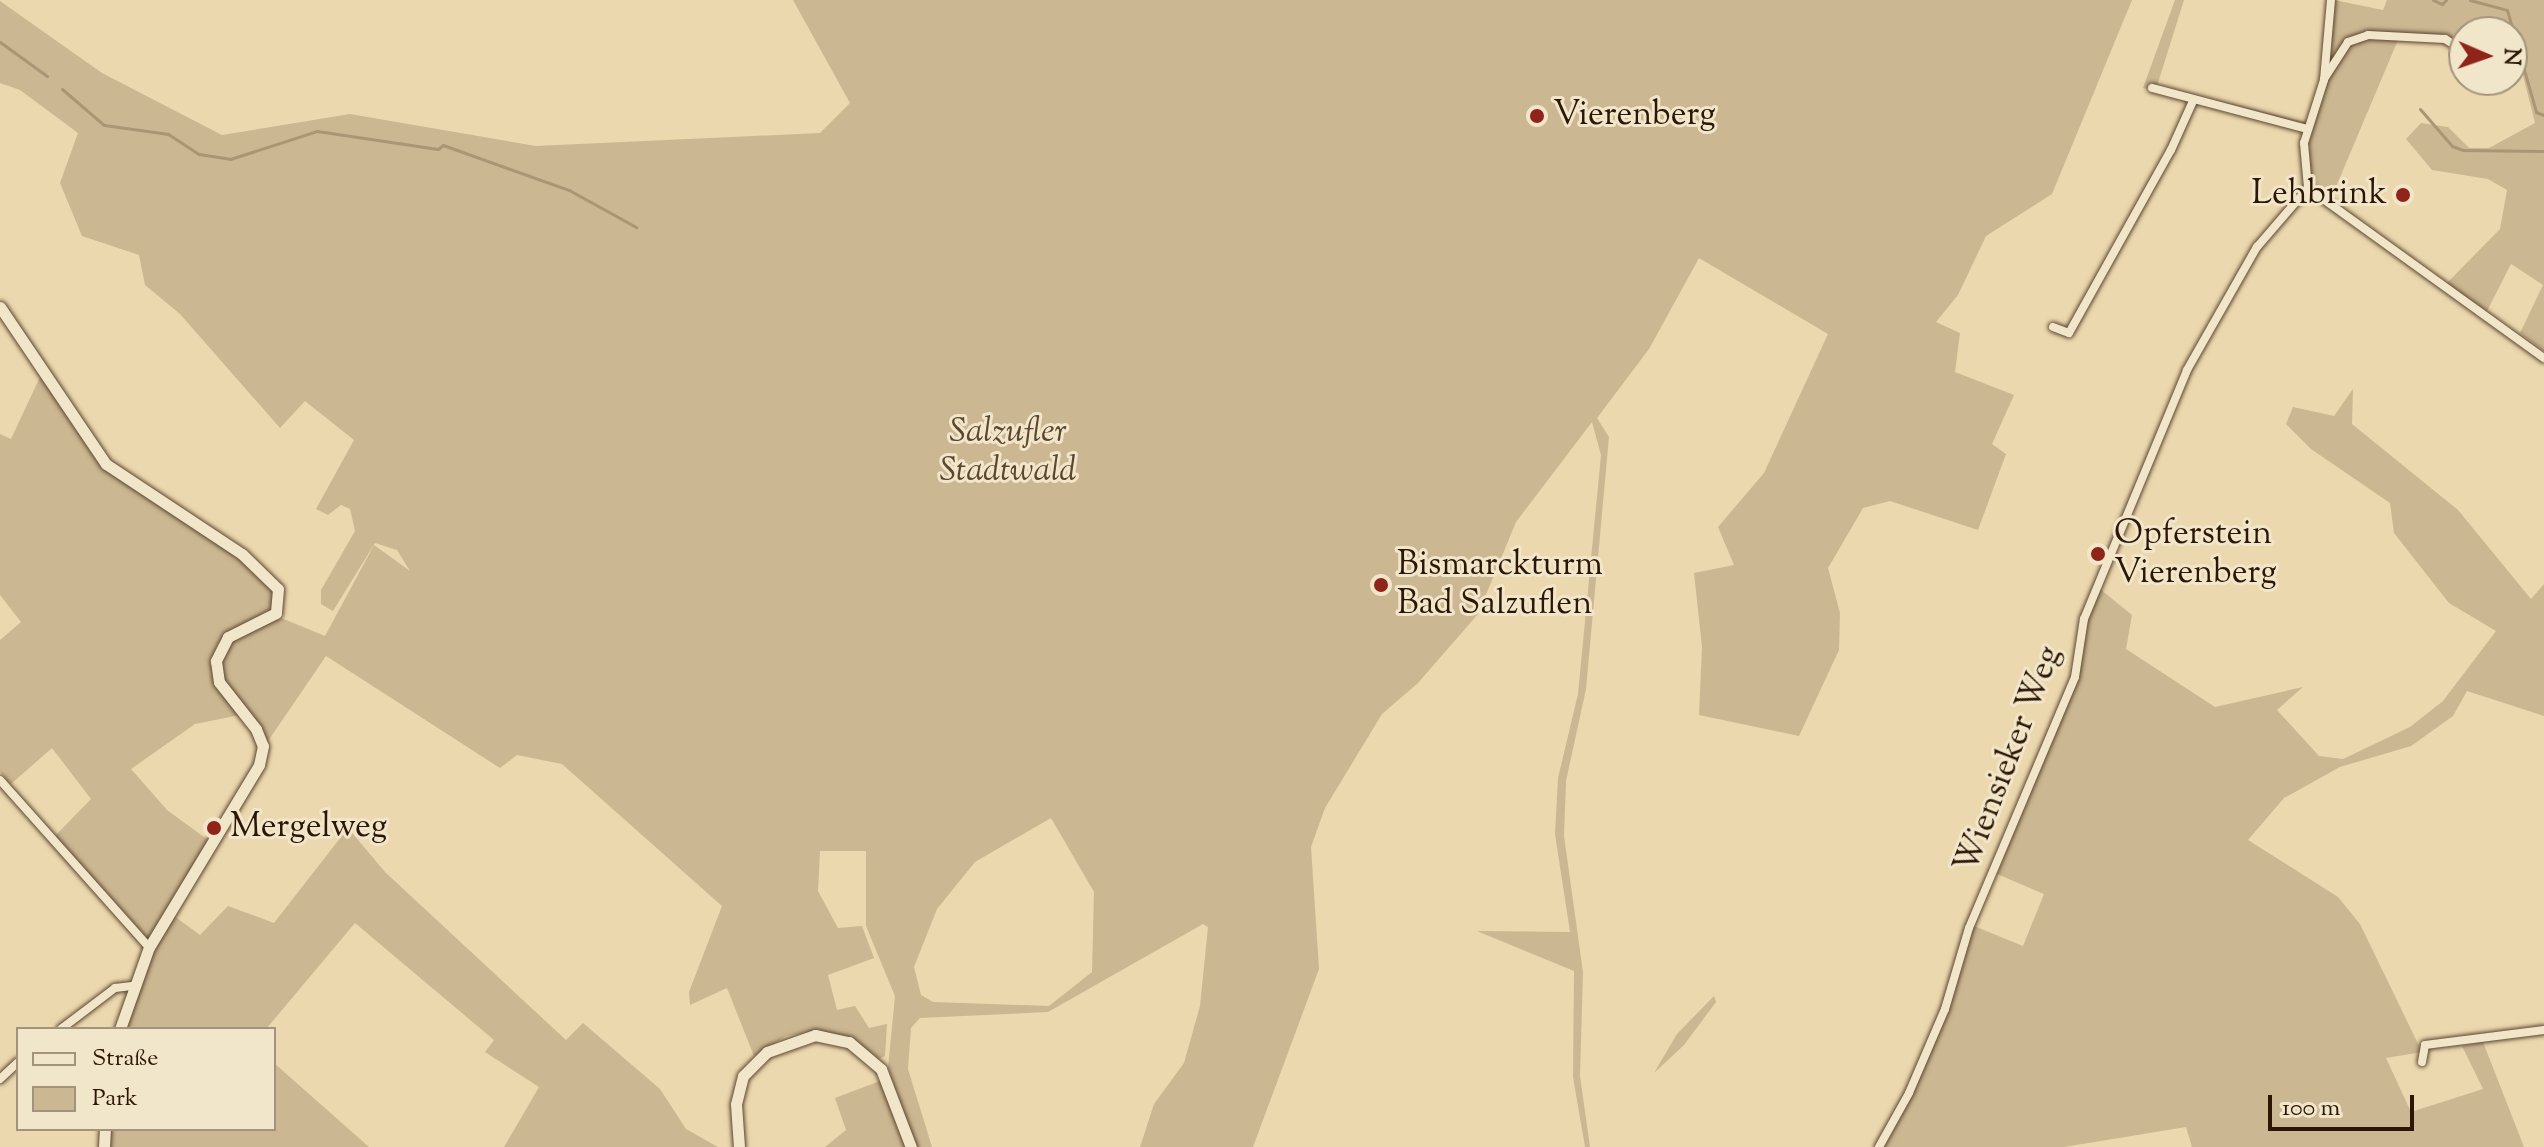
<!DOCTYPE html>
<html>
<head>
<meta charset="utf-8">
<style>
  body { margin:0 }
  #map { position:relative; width:2544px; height:1147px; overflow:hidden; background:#ebd8ae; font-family:"Sorts Mill Goudy",serif }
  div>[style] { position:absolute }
  .green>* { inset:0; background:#cbb791 }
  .stream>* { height:3px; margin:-1.5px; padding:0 1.5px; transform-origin:1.5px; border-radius:1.5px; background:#aa9675 }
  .roads { filter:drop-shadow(0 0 2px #5c4630) drop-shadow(0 0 2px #5c4630) }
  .minor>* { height:8px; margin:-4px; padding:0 4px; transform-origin:4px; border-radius:4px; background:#f2e6ca }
  .secondary>* { height:11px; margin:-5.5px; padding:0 5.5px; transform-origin:5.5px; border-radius:5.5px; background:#f2e6ca }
  .dots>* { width:22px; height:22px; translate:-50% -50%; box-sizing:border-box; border:4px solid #f2e6ca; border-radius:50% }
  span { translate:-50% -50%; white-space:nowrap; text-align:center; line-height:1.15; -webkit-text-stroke:6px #f2e6ca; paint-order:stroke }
  .poi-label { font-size:34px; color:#2c1606 }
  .left { translate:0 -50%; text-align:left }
  .right { translate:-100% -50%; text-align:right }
  .park-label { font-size:34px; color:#5c4630; font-style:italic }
  .street-label { font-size:34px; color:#2c1606 }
  .legend { position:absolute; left:16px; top:1027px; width:260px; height:104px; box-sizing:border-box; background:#f2e6ca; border:2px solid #a3937c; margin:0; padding:10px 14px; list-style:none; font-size:24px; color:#2c1606 }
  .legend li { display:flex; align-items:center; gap:16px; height:40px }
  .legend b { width:40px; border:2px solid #a3937c }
  .north { position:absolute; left:2448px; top:16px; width:80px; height:80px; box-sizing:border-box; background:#f2e6ca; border:2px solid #a3937c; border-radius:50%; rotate:92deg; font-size:22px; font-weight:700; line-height:32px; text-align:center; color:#2c1606 }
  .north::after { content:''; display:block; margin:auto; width:28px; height:36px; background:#8f2418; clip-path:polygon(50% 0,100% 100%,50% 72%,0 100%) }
  .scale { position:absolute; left:2268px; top:1095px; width:146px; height:36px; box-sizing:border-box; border:4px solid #2c1606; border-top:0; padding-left:10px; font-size:24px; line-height:28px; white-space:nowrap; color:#2c1606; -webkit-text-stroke:6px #f2e6ca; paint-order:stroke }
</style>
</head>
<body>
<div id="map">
  <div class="green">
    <i style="clip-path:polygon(evenodd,793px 0,2132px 0,2052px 194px,1986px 236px,1958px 295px,1936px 322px,1960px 333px,1955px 372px,2014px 395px,1992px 444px,2006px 454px,1978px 530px,1890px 501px,1863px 508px,1828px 568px,1840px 613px,1839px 650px,1799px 736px,1699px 715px,1702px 647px,1694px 573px,1734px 565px,1718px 527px,1764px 473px,1828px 334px,1699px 258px,1649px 349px,1597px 418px,1609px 437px,1586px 689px,1566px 781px,1564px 836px,1583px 972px,1580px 1076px,1590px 1147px,1585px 1147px,1573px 1077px,1574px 971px,1477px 931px,1570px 932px,1555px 834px,1558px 778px,1578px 694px,1601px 455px,1592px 422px,1516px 522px,1478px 614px,1418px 683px,1382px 714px,1325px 808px,1311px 847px,1319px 969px,1253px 1147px,1140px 1147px,1154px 1104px,1184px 1063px,1200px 1006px,1208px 927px,1203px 924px,1048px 1012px,920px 1018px,911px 1028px,908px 1069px,932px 1147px,916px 1147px,888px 1068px,895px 996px,866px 926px,866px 851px,820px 851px,818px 891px,838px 928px,862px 926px,874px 958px,828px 975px,837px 1010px,855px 1006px,869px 1028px,887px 1024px,885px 1056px,879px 1059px,851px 1038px,814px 1031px,786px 1036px,754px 1056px,727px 988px,690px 1005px,689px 992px,722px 906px,562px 764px,517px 755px,500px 768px,326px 656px,266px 744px,221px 680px,219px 660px,230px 640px,279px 617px,325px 636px,374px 545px,410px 571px,397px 550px,375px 543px,333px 611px,321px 604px,321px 590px,355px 531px,350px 509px,341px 505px,328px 515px,316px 509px,354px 440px,305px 401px,280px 428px,180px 314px,145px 285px,139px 255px,82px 236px,60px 183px,78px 133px,20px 90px,0 83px,0 1px,102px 73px,222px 135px,350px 114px,536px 146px,820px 133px,850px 103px,793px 0,1051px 818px,1094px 892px,1092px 972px,1049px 1006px,933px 1002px,921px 995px,914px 967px,937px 909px,975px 862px,1051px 818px)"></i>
    <i style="clip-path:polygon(2175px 0,2184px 0,2157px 86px,2305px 122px,2302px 132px,2143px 88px)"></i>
    <i style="clip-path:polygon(2334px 0,2383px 10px,2387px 0,2544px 0,2544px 351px,2520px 333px,2543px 285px,2511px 264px,2487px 311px,2446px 284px,2500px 229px,2507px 190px,2488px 179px,2432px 170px,2406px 139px,2421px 123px,2448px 127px,2469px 148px,2489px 148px,2535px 123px,2512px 32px,2464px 32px,2464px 44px,2398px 40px,2330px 201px,2311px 188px,2308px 143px)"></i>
    <i style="clip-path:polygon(40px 377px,105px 467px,241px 556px,275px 590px,270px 613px,228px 633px,217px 645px,212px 662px,240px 715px,195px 724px,131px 769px,167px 810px,208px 840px,148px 939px,55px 836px,91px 799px,52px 748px,11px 784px,0 772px,0 640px,21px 622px,0 595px,0 434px,11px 439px)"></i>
    <i style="clip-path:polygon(2353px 389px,2352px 424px,2458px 510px,2531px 599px,2544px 584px,2544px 716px,2467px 691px,2453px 716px,2411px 746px,2340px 767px,2284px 798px,2248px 840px,2338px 897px,2360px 924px,2422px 1052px,2386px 1058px,2411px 1112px,2483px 1089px,2462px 1046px,2483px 1042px,2524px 1147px,2192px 1147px,2186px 1127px,2064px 1147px,1881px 1147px,1911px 1094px,1974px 926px,2023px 946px,2044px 894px,1997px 874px,2078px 679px,2088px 619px,2100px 589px,2132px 615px,2126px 649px,2215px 707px,2303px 687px,2277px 710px,2319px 756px,2343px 759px,2410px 727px,2443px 701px,2496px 631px,2449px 603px,2394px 533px,2390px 503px,2311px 449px,2286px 424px,2293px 407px,2334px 416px)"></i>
    <i style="clip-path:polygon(348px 828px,385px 872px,566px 1040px,583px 1023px,660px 1089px,686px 1129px,718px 1147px,504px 1147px,539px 1087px,485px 1052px,494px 1040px,355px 923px,266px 1029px,125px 1029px,148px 961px,174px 916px,200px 935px,228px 906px,274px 923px)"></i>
    <i style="clip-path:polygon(1714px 996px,1716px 1002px,1684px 1045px,1654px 1073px,1677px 1034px)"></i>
    <i style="clip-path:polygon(274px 1063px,369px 1147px,108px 1147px,109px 1129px,274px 1129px)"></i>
    <i style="clip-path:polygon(880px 1081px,905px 1147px,825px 1147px,846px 1130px,835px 1098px)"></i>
  </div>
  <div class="stream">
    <i style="left:2433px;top:0;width:10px;rotate:24deg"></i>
    <i style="left:2442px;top:4px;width:6px;rotate:-45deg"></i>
    <i style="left:2470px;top:0;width:38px;rotate:15deg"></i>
    <i style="left:2507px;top:10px;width:106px;rotate:74.1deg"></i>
    <i style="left:2536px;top:112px;width:9px;rotate:21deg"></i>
    <i style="left:0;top:42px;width:58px;rotate:35.9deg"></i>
    <i style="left:62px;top:89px;width:55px;rotate:40.6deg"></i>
    <i style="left:104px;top:125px;width:65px;rotate:8deg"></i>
    <i style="left:168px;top:134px;width:37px;rotate:33deg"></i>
    <i style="left:199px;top:154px;width:31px;rotate:9deg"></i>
    <i style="left:230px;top:159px;width:91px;rotate:-17.8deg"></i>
    <i style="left:317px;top:131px;width:122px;rotate:8.5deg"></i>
    <i style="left:438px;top:149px;width:6px;rotate:-39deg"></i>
    <i style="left:443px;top:145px;width:134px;rotate:19.7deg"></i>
    <i style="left:569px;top:190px;width:77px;rotate:28.9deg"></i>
    <i style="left:2420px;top:109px;width:49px;rotate:49.1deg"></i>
    <i style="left:2452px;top:146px;width:12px;rotate:20deg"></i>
    <i style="left:2463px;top:150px;width:81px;rotate:0.7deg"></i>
  </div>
  <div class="roads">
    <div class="minor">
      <i style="left:2331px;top:0;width:80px;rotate:95deg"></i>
      <i style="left:2324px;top:80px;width:66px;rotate:107.6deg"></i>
      <i style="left:2304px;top:143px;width:45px;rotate:84.9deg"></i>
      <i style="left:2308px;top:188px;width:291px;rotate:35.8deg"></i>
      <i style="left:2324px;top:79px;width:44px;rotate:-57deg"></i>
      <i style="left:2348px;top:42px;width:21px;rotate:-19deg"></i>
      <i style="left:2368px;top:35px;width:77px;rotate:3deg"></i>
      <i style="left:2445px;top:39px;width:15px;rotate:32deg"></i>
      <i style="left:2458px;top:47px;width:17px;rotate:69deg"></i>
      <i style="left:2152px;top:88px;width:160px;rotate:14.8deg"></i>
      <i style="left:2053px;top:327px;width:17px;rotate:21deg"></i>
      <i style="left:2069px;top:333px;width:210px;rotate:-60.9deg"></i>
      <i style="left:2171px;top:150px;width:54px;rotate:-65.8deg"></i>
      <i style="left:0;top:780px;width:224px;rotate:48.3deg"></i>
      <i style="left:61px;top:1029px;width:68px;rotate:-37.2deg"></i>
      <i style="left:115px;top:988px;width:17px;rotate:-7deg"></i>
      <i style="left:2422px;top:1062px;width:17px;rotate:-80deg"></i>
      <i style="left:2425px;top:1045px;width:120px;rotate:-7.2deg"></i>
      <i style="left:0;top:1079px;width:25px;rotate:-43deg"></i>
      <i style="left:1879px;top:1147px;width:62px;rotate:-60.9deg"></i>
      <i style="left:1909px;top:1093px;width:91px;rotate:-66.8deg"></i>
      <i style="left:1945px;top:1009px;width:84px;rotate:-73.5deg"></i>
      <i style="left:1969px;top:928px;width:272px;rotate:-67.1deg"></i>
      <i style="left:2075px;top:677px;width:59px;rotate:-81.2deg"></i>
      <i style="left:2084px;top:619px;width:269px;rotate:-67.5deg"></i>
      <i style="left:2187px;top:370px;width:142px;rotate:-60.4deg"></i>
      <i style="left:2257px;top:247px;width:78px;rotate:-49.2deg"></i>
    </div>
    <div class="secondary">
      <i style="left:0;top:307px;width:189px;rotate:56deg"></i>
      <i style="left:106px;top:464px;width:163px;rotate:33.5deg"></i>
      <i style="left:242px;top:554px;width:50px;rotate:44.2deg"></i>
      <i style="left:278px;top:589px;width:24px;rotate:95deg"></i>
      <i style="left:276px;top:613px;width:54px;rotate:153.4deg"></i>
      <i style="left:228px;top:637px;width:27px;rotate:117deg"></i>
      <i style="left:216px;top:661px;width:21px;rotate:82deg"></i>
      <i style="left:219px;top:682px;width:60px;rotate:51.8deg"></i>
      <i style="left:256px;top:729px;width:18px;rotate:68deg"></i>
      <i style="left:263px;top:746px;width:19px;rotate:102deg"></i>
      <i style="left:259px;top:765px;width:213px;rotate:121.1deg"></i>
      <i style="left:149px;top:947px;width:87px;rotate:109.5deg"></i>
      <i style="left:104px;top:1147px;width:18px;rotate:-87deg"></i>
      <i style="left:739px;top:1147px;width:43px;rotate:-94deg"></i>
      <i style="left:736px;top:1104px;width:29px;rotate:-76deg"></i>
      <i style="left:743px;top:1076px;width:34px;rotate:-45deg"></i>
      <i style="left:767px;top:1052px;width:51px;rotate:-19.5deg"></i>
      <i style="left:815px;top:1035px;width:35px;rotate:12deg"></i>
      <i style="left:849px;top:1042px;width:42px;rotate:40.2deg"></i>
      <i style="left:881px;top:1069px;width:84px;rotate:69deg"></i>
    </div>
  </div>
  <div class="dots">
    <i style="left:1537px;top:116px;background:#8f2418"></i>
    <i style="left:2403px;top:195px;background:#8f2418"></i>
    <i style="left:2098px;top:554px;background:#8f2418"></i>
    <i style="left:1381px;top:585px;background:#8f2418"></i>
    <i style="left:214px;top:828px;background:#8f2418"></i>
  </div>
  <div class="poi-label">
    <span class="left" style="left:1553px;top:116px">Vierenberg</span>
    <span class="right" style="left:2387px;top:195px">Lehbrink</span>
    <span class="left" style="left:2114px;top:554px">Opferstein<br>Vierenberg</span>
    <span class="left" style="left:1397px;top:585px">Bismarckturm<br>Bad Salzuflen</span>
    <span class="left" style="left:230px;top:828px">Mergelweg</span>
  </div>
  <div class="park-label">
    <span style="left:1008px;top:452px">Salzufler<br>Stadtwald</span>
  </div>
  <div class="street-label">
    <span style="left:2009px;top:760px;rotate:-69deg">Wiensieker Weg</span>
  </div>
  <ul class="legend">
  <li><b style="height:10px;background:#f2e6ca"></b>Straße</li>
  <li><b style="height:22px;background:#cbb791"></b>Park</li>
  </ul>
  <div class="north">N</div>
  <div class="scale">100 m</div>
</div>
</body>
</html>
